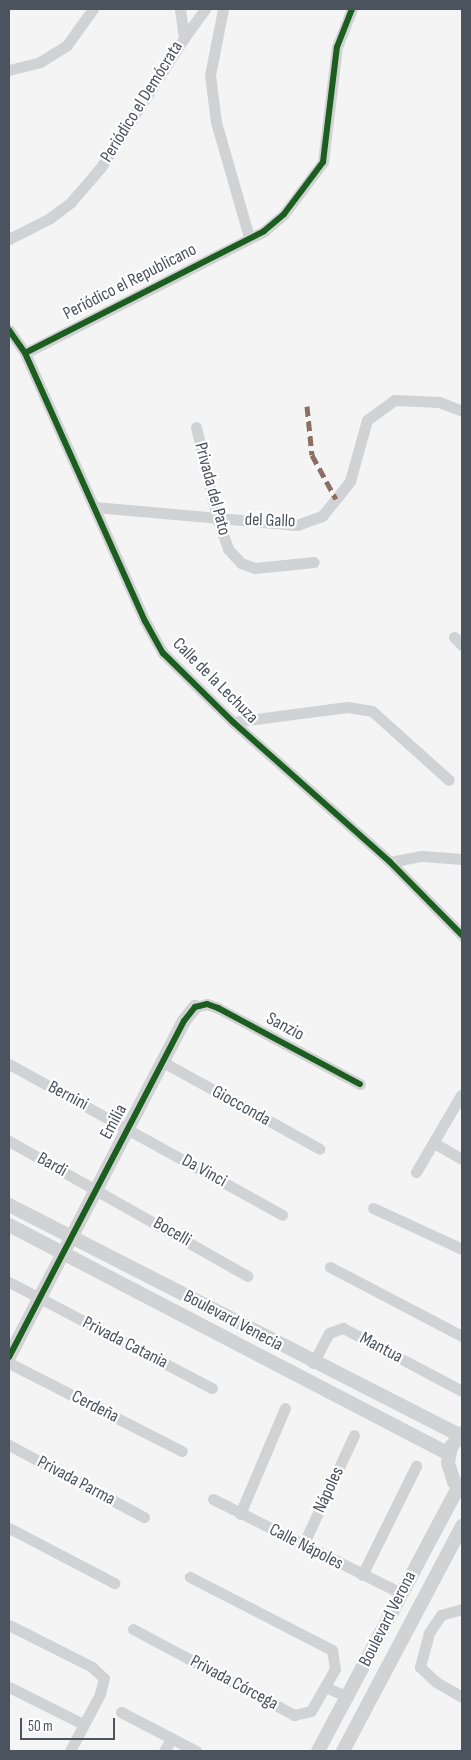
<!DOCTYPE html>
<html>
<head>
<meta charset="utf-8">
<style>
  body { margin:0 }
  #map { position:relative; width:471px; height:1760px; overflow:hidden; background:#f4f4f4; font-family:"Sofia Sans Condensed",sans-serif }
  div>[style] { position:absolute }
  .minor>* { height:11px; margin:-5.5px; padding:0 5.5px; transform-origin:5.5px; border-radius:5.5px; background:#d0d2d4 }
  .tertiary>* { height:14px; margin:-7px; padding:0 7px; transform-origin:7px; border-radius:7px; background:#d0d2d4 }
  .quiet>* { height:5px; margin-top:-2.5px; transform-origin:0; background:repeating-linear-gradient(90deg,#8d6e63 0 10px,transparent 0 15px) }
  .cycleway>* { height:6px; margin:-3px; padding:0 3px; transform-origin:3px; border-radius:3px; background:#1b5e20 }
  span { translate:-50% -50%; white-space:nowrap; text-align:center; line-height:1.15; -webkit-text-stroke:4.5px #fff; paint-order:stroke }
  .street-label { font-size:18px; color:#4b535f }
  .frame { position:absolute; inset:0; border:10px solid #4b535f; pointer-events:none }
  .scale { position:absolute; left:20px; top:1718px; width:95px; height:22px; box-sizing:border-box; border:2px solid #4b535f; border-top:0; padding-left:6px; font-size:15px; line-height:18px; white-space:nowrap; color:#4b535f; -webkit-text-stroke:4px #fff; paint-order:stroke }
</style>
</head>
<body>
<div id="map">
  <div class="minor">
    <i style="left:223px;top:9px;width:67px;rotate:101.1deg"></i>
    <i style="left:210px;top:75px;width:47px;rotate:82.7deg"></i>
    <i style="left:216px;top:122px;width:120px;rotate:74deg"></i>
    <i style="left:184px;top:38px;width:36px;rotate:-54deg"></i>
    <i style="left:9px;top:70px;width:32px;rotate:-14deg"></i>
    <i style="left:40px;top:62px;width:32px;rotate:-32deg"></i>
    <i style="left:67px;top:45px;width:44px;rotate:-54.2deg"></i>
    <i style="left:9px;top:239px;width:46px;rotate:-27.1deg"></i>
    <i style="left:50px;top:218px;width:26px;rotate:-37deg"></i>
    <i style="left:71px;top:202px;width:46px;rotate:-49.4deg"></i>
    <i style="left:101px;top:167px;width:153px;rotate:-57.2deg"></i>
    <i style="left:184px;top:38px;width:29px;rotate:-98deg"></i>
    <i style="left:9px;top:330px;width:28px;rotate:55deg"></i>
    <i style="left:25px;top:353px;width:294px;rotate:65.9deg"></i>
    <i style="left:145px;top:621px;width:37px;rotate:61deg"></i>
    <i style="left:163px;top:653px;width:98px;rotate:44.6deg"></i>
    <i style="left:233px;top:722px;width:210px;rotate:41.7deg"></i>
    <i style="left:390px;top:862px;width:103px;rotate:45.4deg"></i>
    <i style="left:25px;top:353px;width:268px;rotate:-27deg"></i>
    <i style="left:264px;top:231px;width:26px;rotate:-40deg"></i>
    <i style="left:284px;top:214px;width:65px;rotate:-53.1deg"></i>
    <i style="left:323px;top:162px;width:116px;rotate:-83.1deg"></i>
    <i style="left:337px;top:47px;width:41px;rotate:-68.5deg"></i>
    <i style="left:196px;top:427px;width:93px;rotate:77deg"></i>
    <i style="left:217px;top:518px;width:33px;rotate:70deg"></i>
    <i style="left:228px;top:549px;width:19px;rotate:47deg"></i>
    <i style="left:241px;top:563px;width:15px;rotate:20deg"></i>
    <i style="left:255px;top:568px;width:59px;rotate:-5.8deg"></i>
    <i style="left:95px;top:507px;width:203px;rotate:5.1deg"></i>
    <i style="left:297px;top:525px;width:27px;rotate:-20deg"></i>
    <i style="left:322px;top:516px;width:22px;rotate:-51deg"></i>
    <i style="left:336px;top:499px;width:23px;rotate:-52deg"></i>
    <i style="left:350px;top:481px;width:63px;rotate:-74.4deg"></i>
    <i style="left:367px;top:420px;width:34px;rotate:-36deg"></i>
    <i style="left:395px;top:400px;width:44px;rotate:2.6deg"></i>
    <i style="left:439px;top:402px;width:25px;rotate:21deg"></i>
    <i style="left:454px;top:637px;width:11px;rotate:45deg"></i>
    <i style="left:233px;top:722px;width:115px;rotate:-7.5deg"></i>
    <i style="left:347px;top:707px;width:25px;rotate:9deg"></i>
    <i style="left:372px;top:711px;width:103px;rotate:41.9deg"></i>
    <i style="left:390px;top:862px;width:33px;rotate:-11deg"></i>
    <i style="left:422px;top:856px;width:40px;rotate:4.3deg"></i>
    <i style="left:195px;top:1007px;width:12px;rotate:-14deg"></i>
    <i style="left:207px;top:1004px;width:12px;rotate:20deg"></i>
    <i style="left:218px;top:1008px;width:161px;rotate:28.2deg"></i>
    <i style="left:163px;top:1062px;width:179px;rotate:29deg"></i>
    <i style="left:9px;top:1064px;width:312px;rotate:28.9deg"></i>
    <i style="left:9px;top:1141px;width:274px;rotate:29.5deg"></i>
    <i style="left:434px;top:1143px;width:32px;rotate:30deg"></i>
    <i style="left:416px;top:1172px;width:89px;rotate:-59.7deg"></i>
    <i style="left:373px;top:1208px;width:98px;rotate:24.7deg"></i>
    <i style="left:330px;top:1267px;width:149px;rotate:27.6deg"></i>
    <i style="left:9px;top:1282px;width:229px;rotate:27.6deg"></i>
    <i style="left:9px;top:1363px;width:194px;rotate:27deg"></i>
    <i style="left:313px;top:1363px;width:34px;rotate:-62deg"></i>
    <i style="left:329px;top:1333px;width:15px;rotate:-20deg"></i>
    <i style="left:343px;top:1328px;width:135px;rotate:27.9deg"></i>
    <i style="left:9px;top:1445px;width:153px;rotate:28.1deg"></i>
    <i style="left:213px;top:1499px;width:210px;rotate:26.6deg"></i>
    <i style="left:240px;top:1514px;width:115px;rotate:-67deg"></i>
    <i style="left:9px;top:1528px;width:119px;rotate:27.6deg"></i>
    <i style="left:303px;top:1545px;width:121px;rotate:-65.1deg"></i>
    <i style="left:362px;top:1575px;width:122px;rotate:-63.6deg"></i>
    <i style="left:462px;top:1609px;width:22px;rotate:164deg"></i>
    <i style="left:441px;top:1615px;width:22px;rotate:124deg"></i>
    <i style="left:429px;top:1633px;width:35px;rotate:105deg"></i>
    <i style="left:420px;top:1667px;width:22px;rotate:43deg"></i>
    <i style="left:436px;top:1682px;width:30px;rotate:30deg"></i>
    <i style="left:9px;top:1625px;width:93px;rotate:26.8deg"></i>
    <i style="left:92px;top:1667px;width:16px;rotate:43deg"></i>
    <i style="left:104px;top:1678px;width:16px;rotate:104deg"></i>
    <i style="left:100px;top:1694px;width:64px;rotate:117.8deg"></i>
    <i style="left:133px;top:1629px;width:183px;rotate:28.1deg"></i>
    <i style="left:294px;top:1715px;width:17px;rotate:-13deg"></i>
    <i style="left:311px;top:1711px;width:48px;rotate:-60.3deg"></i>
    <i style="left:335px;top:1669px;width:19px;rotate:-99deg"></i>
    <i style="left:332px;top:1650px;width:160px;rotate:-152.8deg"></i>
    <i style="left:9px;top:1687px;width:83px;rotate:26.6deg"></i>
    <i style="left:325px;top:1687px;width:25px;rotate:23deg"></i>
    <i style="left:121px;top:1712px;width:85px;rotate:27.5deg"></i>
    <i style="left:164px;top:1751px;width:15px;rotate:-58deg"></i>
  </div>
  <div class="tertiary">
    <i style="left:9px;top:1205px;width:505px;rotate:27.07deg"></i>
    <i style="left:9px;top:1225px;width:496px;rotate:27.5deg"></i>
    <i style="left:9px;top:1357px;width:379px;rotate:-62.5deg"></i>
    <i style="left:184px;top:1021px;width:18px;rotate:-52deg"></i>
    <i style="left:462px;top:1433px;width:18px;rotate:128deg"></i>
    <i style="left:451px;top:1447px;width:16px;rotate:101deg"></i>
    <i style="left:448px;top:1463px;width:20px;rotate:72deg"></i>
    <i style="left:454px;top:1482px;width:11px;rotate:41deg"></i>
    <i style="left:318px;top:1751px;width:300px;rotate:-62deg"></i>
    <i style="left:343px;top:1751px;width:255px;rotate:-62.1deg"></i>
  </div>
  <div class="quiet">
    <i style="left:307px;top:406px;width:49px;rotate:84.2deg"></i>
    <i style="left:312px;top:455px;width:50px;rotate:61.4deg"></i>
  </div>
  <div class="cycleway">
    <i style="left:9px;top:330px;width:28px;rotate:55deg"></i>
    <i style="left:25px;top:353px;width:294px;rotate:65.9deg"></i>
    <i style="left:145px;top:621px;width:37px;rotate:61deg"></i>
    <i style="left:163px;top:653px;width:98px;rotate:44.6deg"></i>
    <i style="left:233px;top:722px;width:210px;rotate:41.7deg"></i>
    <i style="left:390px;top:862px;width:103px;rotate:45.4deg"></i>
    <i style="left:25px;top:353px;width:268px;rotate:-27deg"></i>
    <i style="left:264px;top:231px;width:26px;rotate:-40deg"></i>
    <i style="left:284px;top:214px;width:65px;rotate:-53.1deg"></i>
    <i style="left:323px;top:162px;width:116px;rotate:-83.1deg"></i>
    <i style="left:337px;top:47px;width:41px;rotate:-68.5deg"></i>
    <i style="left:9px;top:1357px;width:379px;rotate:-62.5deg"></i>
    <i style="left:184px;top:1021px;width:18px;rotate:-52deg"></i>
    <i style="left:195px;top:1007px;width:12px;rotate:-14deg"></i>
    <i style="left:207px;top:1004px;width:12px;rotate:20deg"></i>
    <i style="left:218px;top:1008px;width:161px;rotate:28.2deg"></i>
  </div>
  <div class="street-label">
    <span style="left:142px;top:102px;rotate:-58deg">Periódico el Demócrata</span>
    <span style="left:130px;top:282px;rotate:-27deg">Periódico el Republicano</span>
    <span style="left:212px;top:489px;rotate:75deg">Privada del Pato</span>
    <span style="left:270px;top:521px;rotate:2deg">del Gallo</span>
    <span style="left:215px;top:681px;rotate:45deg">Calle de la Lechuza</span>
    <span style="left:285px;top:1027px;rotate:28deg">Sanzio</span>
    <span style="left:68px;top:1096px;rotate:28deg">Bernini</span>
    <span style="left:241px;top:1106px;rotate:29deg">Giocconda</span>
    <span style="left:114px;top:1122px;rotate:-62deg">Emilia</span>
    <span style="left:52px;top:1165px;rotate:29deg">Bardi</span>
    <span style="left:204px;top:1171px;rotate:29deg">Da Vinci</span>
    <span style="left:172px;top:1232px;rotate:30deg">Bocelli</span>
    <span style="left:233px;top:1321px;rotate:28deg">Boulevard Venecia</span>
    <span style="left:125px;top:1343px;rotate:27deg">Privada Catania</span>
    <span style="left:381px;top:1348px;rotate:28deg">Mantua</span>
    <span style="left:95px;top:1407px;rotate:27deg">Cerdeña</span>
    <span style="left:76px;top:1481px;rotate:28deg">Privada Parma</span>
    <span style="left:329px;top:1490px;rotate:-65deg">Nápoles</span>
    <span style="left:306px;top:1547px;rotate:27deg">Calle Nápoles</span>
    <span style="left:388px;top:1619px;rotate:-63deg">Boulevard Verona</span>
    <span style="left:234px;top:1683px;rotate:28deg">Privada Córcega</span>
  </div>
  <div class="frame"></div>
  <div class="scale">50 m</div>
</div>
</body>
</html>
